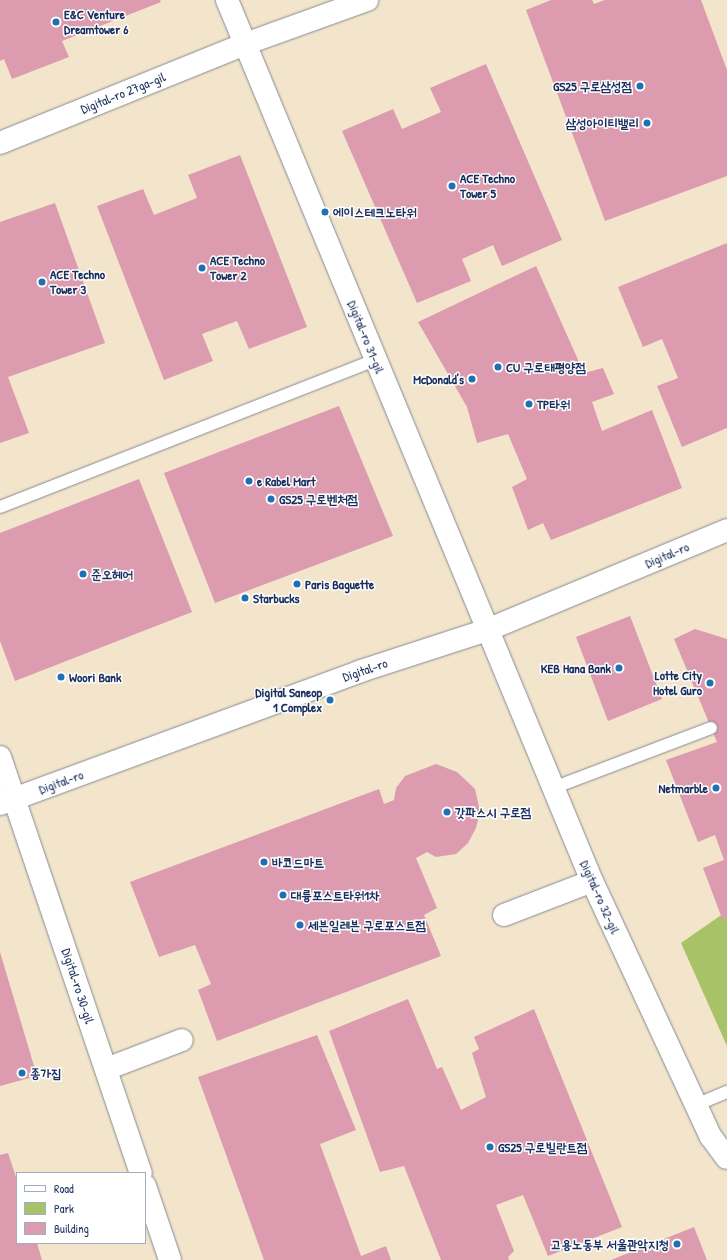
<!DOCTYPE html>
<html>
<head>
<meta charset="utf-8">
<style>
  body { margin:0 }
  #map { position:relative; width:727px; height:1260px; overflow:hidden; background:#f2e5cb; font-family:"Patrick Hand","Poor Story",sans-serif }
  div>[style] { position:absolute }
  .green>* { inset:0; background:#a8c268 }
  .building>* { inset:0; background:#dc9baf }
  .roads { filter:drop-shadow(0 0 1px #868a94) drop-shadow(0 0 1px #868a94) }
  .lane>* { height:12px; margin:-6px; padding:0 6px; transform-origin:6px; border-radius:6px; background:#fff }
  .street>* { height:22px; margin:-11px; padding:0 11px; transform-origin:11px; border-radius:11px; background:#fff }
  .secondary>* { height:22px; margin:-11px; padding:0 11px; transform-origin:11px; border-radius:11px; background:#fff }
  .dots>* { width:11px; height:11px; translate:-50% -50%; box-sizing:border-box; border:2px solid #fff; border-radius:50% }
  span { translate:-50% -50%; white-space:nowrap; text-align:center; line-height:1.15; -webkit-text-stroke:3px #fff; paint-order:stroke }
  .poi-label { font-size:13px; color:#1b2f5e; font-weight:700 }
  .left { translate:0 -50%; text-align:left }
  .right { translate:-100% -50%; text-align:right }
  .street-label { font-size:13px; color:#1b2f5e }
  .legend { position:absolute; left:16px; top:1172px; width:130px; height:72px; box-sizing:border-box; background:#fff; border:1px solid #a4acbf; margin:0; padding:5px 7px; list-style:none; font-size:12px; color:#1b2f5e }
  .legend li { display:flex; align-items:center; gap:8px; height:20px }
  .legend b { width:20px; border:1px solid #a4acbf }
</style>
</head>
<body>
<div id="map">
  <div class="green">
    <i style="clip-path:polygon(727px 911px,727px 1046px,681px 943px)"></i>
  </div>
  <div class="building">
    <i style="clip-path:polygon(0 0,160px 0,161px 2px,62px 41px,69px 57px,12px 79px,4px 59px,0 61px)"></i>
    <i style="clip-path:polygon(551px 0,592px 0,594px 4px,605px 0,701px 0,727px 70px,727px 176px,605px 221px,526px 10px)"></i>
    <i style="clip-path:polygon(486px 64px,562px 240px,502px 266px,493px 245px,462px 259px,471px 281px,417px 303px,342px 131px,393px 109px,402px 129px,441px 112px,430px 88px)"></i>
    <i style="clip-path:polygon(240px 155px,307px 327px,249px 349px,237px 321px,202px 334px,213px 361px,164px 380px,97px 206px,143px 189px,154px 215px,197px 198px,188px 175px)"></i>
    <i style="clip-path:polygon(55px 203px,105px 343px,8px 377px,29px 433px,0 443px,0 222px)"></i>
    <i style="clip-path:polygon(727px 243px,727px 428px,682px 447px,657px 386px,678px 378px,662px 339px,643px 347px,618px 287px)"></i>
    <i style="clip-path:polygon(536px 266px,584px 373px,603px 368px,614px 394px,592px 402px,602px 431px,652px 410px,682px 488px,551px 540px,543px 523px,528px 530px,512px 487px,527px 479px,508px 434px,477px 443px,467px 407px,418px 322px)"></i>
    <i style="clip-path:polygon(339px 406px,393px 536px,215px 603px,164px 473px)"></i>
    <i style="clip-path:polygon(139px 479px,192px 612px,15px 681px,0 641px,0 533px)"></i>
    <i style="clip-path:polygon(630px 616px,662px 699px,608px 721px,576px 637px)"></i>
    <i style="clip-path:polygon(695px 629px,727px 639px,727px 917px,723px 921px,703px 868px,724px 860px,715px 835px,698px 842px,666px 760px,717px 742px,674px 639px)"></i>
    <i style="clip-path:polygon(436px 764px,457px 772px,475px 789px,480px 811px,476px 828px,468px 843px,456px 854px,436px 857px,427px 852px,416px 858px,437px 908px,424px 915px,441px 956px,217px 1041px,198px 990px,211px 984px,195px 945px,159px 957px,130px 882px,379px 789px,384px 804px,394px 800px,396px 788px,405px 776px)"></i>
    <i style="clip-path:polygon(0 952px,37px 1076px,0 1086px)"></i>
    <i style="clip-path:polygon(408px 999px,437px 1069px,442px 1067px,461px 1110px,486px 1097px,472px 1053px,479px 1049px,474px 1037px,534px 1009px,622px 1227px,548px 1256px,523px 1195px,496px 1205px,514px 1251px,508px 1257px,509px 1260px,441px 1260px,404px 1166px,380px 1172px,329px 1031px)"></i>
    <i style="clip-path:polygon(317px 1035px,356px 1130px,320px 1144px,361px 1256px,386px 1246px,391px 1260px,264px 1260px,198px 1077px)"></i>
    <i style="clip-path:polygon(8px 1153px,17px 1180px,17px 1243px,37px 1243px,42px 1260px,0 1260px,0 1155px)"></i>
    <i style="clip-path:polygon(694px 1227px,707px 1260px,611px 1260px)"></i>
  </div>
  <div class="roads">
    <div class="lane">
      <i style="left:0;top:507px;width:404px;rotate:-21.4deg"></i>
      <i style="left:553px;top:788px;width:169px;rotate:-20.8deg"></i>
      <i style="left:696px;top:1105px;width:34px;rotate:-23deg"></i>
    </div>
    <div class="street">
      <i style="left:0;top:143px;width:264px;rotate:-22deg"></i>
      <i style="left:245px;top:44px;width:130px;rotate:-19.8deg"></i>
      <i style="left:0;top:757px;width:439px;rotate:71.3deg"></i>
      <i style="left:504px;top:915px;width:94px;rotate:-21.1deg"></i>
      <i style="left:106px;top:1069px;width:81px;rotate:-20.9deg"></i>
      <i style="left:145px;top:1186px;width:78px;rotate:71.3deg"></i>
    </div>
    <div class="secondary">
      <i style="left:227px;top:0;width:954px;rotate:67.5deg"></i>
      <i style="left:592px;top:881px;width:282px;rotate:65.1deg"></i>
      <i style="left:711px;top:1137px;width:26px;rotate:53deg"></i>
      <i style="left:0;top:804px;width:385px;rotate:-20.2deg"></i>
      <i style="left:361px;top:671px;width:133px;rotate:-18deg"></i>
      <i style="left:487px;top:630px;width:260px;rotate:-22.6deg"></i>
    </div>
  </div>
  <div class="dots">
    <i style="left:56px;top:22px;background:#1f6fb2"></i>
    <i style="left:640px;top:86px;background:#1f6fb2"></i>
    <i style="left:647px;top:123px;background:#1f6fb2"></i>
    <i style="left:452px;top:186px;background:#1f6fb2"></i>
    <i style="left:325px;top:212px;background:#1f6fb2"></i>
    <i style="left:202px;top:268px;background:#1f6fb2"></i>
    <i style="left:42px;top:282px;background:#1f6fb2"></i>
    <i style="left:498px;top:367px;background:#1f6fb2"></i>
    <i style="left:472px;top:379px;background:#1f6fb2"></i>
    <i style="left:529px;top:404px;background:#1f6fb2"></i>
    <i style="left:249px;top:481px;background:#1f6fb2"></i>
    <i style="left:271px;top:499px;background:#1f6fb2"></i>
    <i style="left:83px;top:574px;background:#1f6fb2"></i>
    <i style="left:297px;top:584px;background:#1f6fb2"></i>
    <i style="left:245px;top:598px;background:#1f6fb2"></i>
    <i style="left:619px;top:668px;background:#1f6fb2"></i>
    <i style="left:61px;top:677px;background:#1f6fb2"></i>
    <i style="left:710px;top:683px;background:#1f6fb2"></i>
    <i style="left:330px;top:700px;background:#1f6fb2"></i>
    <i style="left:716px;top:788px;background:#1f6fb2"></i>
    <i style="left:447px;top:812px;background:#1f6fb2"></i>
    <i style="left:264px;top:862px;background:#1f6fb2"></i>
    <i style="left:283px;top:895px;background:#1f6fb2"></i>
    <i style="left:300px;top:925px;background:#1f6fb2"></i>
    <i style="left:22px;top:1073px;background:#1f6fb2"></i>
    <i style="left:490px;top:1147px;background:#1f6fb2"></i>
    <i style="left:677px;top:1244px;background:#1f6fb2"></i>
  </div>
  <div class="poi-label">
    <span class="left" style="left:64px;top:22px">E&amp;C Venture<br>Dreamtower 6</span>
    <span class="right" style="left:632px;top:86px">GS25 구로삼성점</span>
    <span class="right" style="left:639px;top:123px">삼성아이티밸리</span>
    <span class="left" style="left:460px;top:186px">ACE Techno<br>Tower 5</span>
    <span class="left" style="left:333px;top:212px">에이스테크노타워</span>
    <span class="left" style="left:210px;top:268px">ACE Techno<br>Tower 2</span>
    <span class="left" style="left:50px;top:282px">ACE Techno<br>Tower 3</span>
    <span class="left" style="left:506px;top:367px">CU 구로태평양점</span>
    <span class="right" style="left:464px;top:379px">McDonald's</span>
    <span class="left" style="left:537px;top:404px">TP타워</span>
    <span class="left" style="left:257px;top:481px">e Rabel Mart</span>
    <span class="left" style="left:279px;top:499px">GS25 구로벤처점</span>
    <span class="left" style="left:91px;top:574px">준오헤어</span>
    <span class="left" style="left:305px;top:584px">Paris Baguette</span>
    <span class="left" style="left:253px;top:598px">Starbucks</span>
    <span class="right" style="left:611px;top:668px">KEB Hana Bank</span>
    <span class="right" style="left:702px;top:683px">Lotte City<br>Hotel Guro</span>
    <span class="left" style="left:69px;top:677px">Woori Bank</span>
    <span class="right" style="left:322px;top:700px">Digital Saneop<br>1 Complex</span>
    <span class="right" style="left:708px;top:788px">Netmarble</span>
    <span class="left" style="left:455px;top:812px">갓파스시 구로점</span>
    <span class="left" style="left:272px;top:862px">바코드마트</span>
    <span class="left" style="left:291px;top:895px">대륭포스트타워1차</span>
    <span class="left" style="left:308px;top:925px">세븐일레븐 구로포스트점</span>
    <span class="left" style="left:30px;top:1073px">종가집</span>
    <span class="left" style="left:498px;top:1147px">GS25 구로빌란트점</span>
    <span class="right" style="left:669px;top:1244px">고용노동부 서울관악지청</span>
  </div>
  <div class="street-label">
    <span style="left:123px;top:93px;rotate:-22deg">Digital-ro 27ga-gil</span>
    <span style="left:366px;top:337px;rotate:68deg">Digital-ro 31-gil</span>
    <span style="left:667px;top:555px;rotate:-23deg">Digital-ro</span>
    <span style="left:365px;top:670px;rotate:-19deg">Digital-ro</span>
    <span style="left:61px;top:782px;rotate:-20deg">Digital-ro</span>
    <span style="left:600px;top:897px;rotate:66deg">Digital-ro 32-gil</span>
    <span style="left:78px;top:986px;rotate:72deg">Digital-ro 30-gil</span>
  </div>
  <ul class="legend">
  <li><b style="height:5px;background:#fff"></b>Road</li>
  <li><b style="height:11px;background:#a8c268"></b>Park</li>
  <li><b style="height:11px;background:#dc9baf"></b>Building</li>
  </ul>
</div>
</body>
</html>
